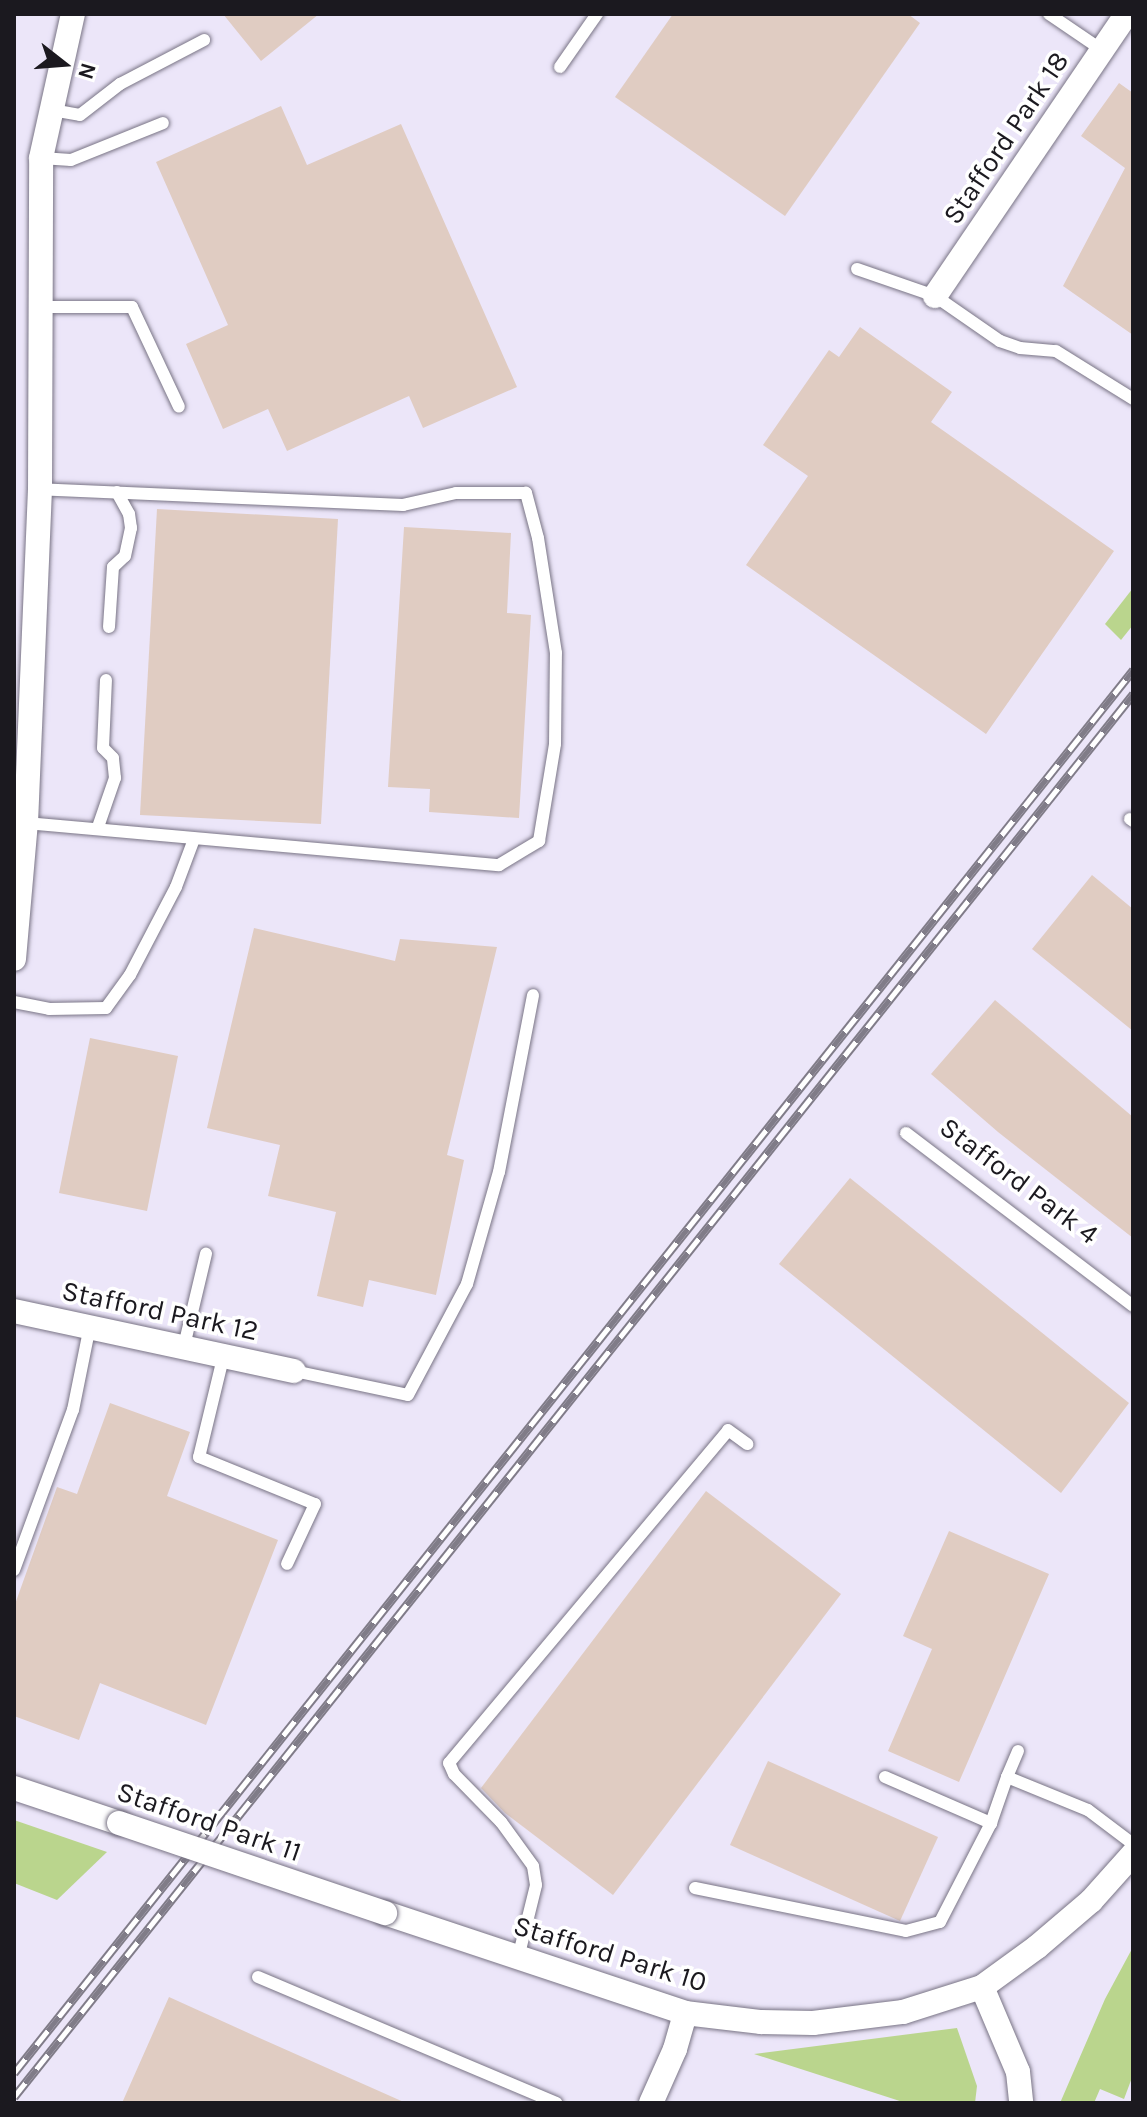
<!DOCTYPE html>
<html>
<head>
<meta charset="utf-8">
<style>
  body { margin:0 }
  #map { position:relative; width:1147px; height:2117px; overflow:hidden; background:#ece6f9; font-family:Karla,sans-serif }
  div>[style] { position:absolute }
  .green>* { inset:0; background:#bad58d }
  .building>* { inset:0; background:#e0ccc2 }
  .roads { filter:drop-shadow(0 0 2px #797485) drop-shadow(0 0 2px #797485) }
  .service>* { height:12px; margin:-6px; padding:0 6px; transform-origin:6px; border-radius:6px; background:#fff }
  .minor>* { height:24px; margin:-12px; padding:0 12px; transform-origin:12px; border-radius:12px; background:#fff }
  .rail>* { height:9px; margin-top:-4.5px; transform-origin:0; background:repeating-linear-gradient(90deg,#fff 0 18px,#807c88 0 36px); box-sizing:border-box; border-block:2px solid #807c88 }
  .bridges { filter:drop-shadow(0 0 2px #797485) drop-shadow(0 0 2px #797485) }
  .minor-bridge>* { height:24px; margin:-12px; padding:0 12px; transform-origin:12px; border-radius:12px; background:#fff }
  span { translate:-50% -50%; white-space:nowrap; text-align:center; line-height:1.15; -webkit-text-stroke:7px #fff; paint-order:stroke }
  .street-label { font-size:28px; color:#1b191f }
  .frame { position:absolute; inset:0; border:16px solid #1b191f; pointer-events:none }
  .north { position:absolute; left:24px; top:24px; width:80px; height:80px; -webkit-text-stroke:6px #fff; paint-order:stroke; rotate:107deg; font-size:22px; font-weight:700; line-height:32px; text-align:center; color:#1b191f }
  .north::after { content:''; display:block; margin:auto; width:28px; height:36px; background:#1b191f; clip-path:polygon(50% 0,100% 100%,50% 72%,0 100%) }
</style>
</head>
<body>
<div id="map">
  <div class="green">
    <i style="clip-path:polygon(1133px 588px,1133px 625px,1121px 640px,1105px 624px)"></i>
    <i style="clip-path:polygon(14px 1820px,107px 1852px,57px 1900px,14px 1883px)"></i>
    <i style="clip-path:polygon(1133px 1947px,1133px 2075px,1124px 2099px,1100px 2089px,1094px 2103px,1060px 2103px,1105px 1999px)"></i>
    <i style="clip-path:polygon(957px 2028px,977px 2086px,975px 2103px,906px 2103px,754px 2054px)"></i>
  </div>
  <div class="building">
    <i style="clip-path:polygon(223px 14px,319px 14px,261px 61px)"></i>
    <i style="clip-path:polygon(673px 14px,908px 14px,920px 23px,785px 216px,615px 97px)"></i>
    <i style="clip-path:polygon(1119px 83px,1133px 93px,1133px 335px,1063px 286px,1125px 168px,1081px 136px)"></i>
    <i style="clip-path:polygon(281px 106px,307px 165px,401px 124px,517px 387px,423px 428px,409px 396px,287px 451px,268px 409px,223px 429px,186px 344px,228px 325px,156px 162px)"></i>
    <i style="clip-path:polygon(860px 327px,952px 392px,931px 422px,1114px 551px,986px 734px,746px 565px,808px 476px,763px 445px,829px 350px,839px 357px)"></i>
    <i style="clip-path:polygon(157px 509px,338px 519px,321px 824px,140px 815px)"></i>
    <i style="clip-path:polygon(404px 527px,511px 533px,507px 613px,531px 615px,519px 818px,429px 812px,430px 789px,388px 787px)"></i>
    <i style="clip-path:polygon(1092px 875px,1133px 909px,1133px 1031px,1032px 949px)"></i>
    <i style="clip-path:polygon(254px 928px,395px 961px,400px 939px,497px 947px,447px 1155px,464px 1160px,436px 1295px,369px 1280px,363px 1307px,317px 1296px,336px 1212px,268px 1196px,280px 1145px,207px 1128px)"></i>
    <i style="clip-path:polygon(995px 1000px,1133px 1117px,1133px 1238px,998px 1132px,931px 1074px)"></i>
    <i style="clip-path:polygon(90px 1038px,178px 1056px,147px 1211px,59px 1193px)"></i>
    <i style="clip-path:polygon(850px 1178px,1129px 1403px,1061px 1493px,779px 1264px)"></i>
    <i style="clip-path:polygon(110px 1403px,190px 1432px,167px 1496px,278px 1540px,206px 1725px,100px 1683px,79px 1740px,14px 1716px,14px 1607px,57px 1487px,77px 1494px)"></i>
    <i style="clip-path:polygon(706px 1491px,841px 1594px,613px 1895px,505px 1813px,481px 1788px)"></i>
    <i style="clip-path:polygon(949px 1531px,1049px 1574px,959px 1782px,888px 1751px,932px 1649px,903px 1636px)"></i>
    <i style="clip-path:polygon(768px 1761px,938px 1837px,900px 1921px,730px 1845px)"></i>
    <i style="clip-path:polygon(169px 1997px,255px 2036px,406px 2103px,122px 2103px)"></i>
  </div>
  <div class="roads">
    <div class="service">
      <i style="left:1049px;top:14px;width:64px;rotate:34.2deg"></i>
      <i style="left:560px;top:67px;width:65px;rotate:-55.1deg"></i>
      <i style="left:52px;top:110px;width:28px;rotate:10deg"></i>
      <i style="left:80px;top:115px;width:51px;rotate:-37.8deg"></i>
      <i style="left:120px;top:84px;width:95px;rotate:-27.6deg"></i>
      <i style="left:41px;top:158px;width:30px;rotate:4deg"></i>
      <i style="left:71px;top:160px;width:99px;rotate:-21.9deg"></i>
      <i style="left:857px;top:269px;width:83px;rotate:19.1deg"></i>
      <i style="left:935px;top:296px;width:79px;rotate:34.7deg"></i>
      <i style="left:1000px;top:341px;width:21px;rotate:19deg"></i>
      <i style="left:1020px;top:348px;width:36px;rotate:5deg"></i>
      <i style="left:1056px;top:351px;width:91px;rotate:31.9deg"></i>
      <i style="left:40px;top:307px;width:92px"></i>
      <i style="left:132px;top:307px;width:110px;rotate:64.8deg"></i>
      <i style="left:109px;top:627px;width:60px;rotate:-86.2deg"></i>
      <i style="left:113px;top:567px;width:16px;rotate:-43deg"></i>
      <i style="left:125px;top:556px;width:29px;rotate:-78deg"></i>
      <i style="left:131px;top:528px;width:14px;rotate:-98deg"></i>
      <i style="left:129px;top:514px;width:25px;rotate:-119deg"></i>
      <i style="left:1130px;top:819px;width:4px;rotate:34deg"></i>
      <i style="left:26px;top:823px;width:475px;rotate:5.1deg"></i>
      <i style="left:499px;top:865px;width:47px;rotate:-31deg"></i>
      <i style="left:539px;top:841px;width:98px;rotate:-80.6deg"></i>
      <i style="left:555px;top:744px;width:91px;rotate:-89.4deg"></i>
      <i style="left:556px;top:653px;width:116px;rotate:-98.9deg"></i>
      <i style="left:538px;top:538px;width:47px;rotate:-104.9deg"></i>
      <i style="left:526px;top:493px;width:70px;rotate:180deg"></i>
      <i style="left:456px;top:493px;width:54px;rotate:167.2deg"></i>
      <i style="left:403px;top:505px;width:363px;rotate:-177.5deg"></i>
      <i style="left:98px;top:827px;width:52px;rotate:-70.9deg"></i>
      <i style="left:115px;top:778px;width:20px;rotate:-96deg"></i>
      <i style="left:113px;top:758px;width:14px;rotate:-135deg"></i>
      <i style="left:103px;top:748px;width:68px;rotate:-87.5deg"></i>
      <i style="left:14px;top:1002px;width:36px;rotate:11deg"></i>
      <i style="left:49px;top:1009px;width:57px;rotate:-1deg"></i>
      <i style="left:106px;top:1008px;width:41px;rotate:-54deg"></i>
      <i style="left:130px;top:975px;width:99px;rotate:-62.4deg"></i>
      <i style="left:176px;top:887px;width:51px;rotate:-69.4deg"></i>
      <i style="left:906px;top:1133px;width:285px;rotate:37.3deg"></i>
      <i style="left:184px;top:1346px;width:95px;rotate:-76.6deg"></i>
      <i style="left:224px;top:1354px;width:106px;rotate:103.6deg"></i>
      <i style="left:199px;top:1457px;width:125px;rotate:22.1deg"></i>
      <i style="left:315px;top:1504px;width:66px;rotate:115deg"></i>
      <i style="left:294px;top:1371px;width:116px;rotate:11.9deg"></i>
      <i style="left:408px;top:1395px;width:126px;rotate:-62deg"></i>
      <i style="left:467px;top:1284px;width:116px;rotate:-74.1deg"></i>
      <i style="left:499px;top:1172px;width:180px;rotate:-79.1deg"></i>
      <i style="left:14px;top:1570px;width:171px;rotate:-69.8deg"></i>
      <i style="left:73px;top:1410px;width:86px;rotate:-78.6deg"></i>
      <i style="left:1018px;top:1751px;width:28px;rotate:113deg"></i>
      <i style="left:1007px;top:1777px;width:87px;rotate:22.2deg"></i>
      <i style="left:1088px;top:1810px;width:56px;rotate:37.1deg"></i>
      <i style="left:885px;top:1777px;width:116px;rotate:23.5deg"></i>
      <i style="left:695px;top:1888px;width:215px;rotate:11.5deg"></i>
      <i style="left:906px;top:1931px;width:35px;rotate:-15deg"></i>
      <i style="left:940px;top:1922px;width:111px;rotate:-62.7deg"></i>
      <i style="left:991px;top:1823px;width:49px;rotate:-70.8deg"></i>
      <i style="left:518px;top:1958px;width:75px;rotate:-76.1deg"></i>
      <i style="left:536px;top:1885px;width:19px;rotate:-99deg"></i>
      <i style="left:533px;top:1866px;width:54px;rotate:-126deg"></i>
      <i style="left:501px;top:1822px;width:67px;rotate:-134.4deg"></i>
      <i style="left:454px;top:1774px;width:12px;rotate:-114deg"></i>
      <i style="left:449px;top:1763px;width:434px;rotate:-50deg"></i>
      <i style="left:728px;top:1430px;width:24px;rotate:36deg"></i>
      <i style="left:258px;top:1977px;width:324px;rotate:22.9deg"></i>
    </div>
    <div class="minor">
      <i style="left:935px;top:296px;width:341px;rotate:-55.8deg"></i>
      <i style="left:14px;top:959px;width:137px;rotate:-85deg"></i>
      <i style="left:26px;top:823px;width:334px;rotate:-87.6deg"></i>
      <i style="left:40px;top:489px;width:331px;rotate:-89.8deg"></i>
      <i style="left:41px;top:158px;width:148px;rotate:-77.5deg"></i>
      <i style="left:14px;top:1311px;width:286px;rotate:12.1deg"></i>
      <i style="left:14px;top:1788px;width:111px;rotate:18.4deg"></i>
      <i style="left:385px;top:1913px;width:316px;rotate:18.4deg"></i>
      <i style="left:685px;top:2013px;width:77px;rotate:6.8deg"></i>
      <i style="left:761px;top:2022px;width:52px;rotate:1.1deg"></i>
      <i style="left:813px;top:2023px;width:91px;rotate:-7deg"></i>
      <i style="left:903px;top:2012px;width:83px;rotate:-17.6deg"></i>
      <i style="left:982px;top:1987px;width:68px;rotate:-36deg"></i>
      <i style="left:1037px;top:1947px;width:71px;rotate:-40.4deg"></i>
      <i style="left:1091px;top:1901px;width:63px;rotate:-48.2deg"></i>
      <i style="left:982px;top:1987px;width:92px;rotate:67deg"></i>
      <i style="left:1018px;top:2072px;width:31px;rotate:84deg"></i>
      <i style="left:651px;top:2103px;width:59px;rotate:-66deg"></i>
      <i style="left:675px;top:2049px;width:37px;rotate:-74deg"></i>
    </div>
  </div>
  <div class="rail">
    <i style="left:14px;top:2073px;width:1795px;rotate:-51.42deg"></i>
    <i style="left:14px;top:2097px;width:1795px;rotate:-51.42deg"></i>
  </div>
  <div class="bridges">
    <div class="minor-bridge">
      <i style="left:119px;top:1823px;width:281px;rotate:18.7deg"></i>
    </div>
  </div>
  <div class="street-label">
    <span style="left:1006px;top:138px;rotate:-56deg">Stafford Park 18</span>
    <span style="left:1019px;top:1181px;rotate:37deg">Stafford Park 4</span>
    <span style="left:160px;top:1311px;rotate:12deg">Stafford Park 12</span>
    <span style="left:209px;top:1822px;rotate:19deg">Stafford Park 11</span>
    <span style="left:610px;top:1954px;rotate:17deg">Stafford Park 10</span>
  </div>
  <div class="frame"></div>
  <div class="north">N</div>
</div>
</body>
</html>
